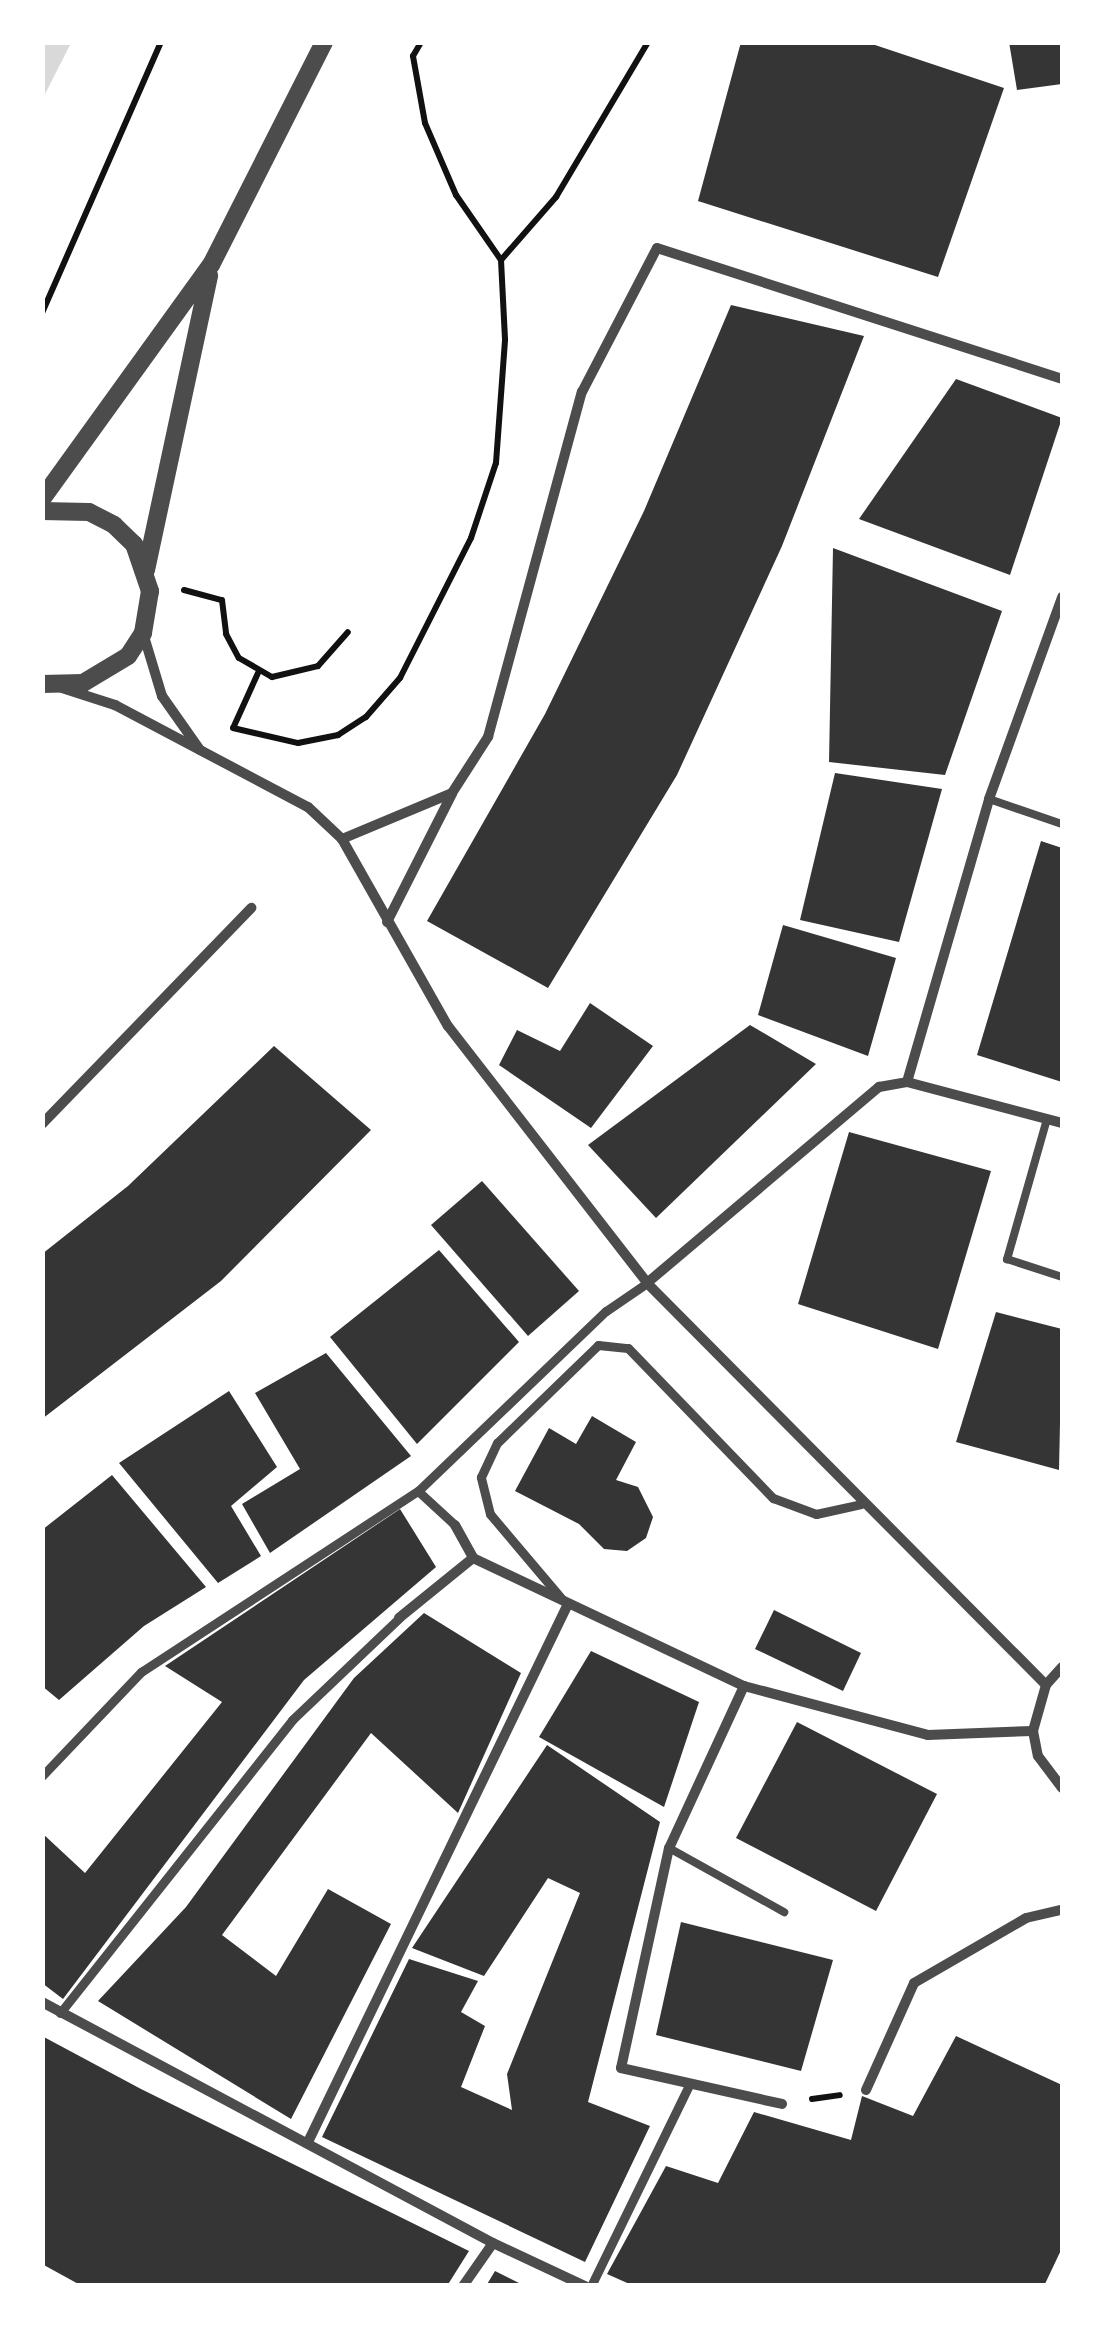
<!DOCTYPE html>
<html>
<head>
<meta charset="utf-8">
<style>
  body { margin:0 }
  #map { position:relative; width:1105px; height:2328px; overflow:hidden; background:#fff; font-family:"Varela Round",sans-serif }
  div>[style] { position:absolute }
  .water>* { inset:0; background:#d9d9d9 }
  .building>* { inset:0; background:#353535 }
  .path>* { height:6px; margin:-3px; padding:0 3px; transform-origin:3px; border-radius:3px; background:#111 }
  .service>* { height:8px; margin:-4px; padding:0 4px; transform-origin:4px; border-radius:4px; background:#4c4c4c }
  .pedestrian>* { height:9px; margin:-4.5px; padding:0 4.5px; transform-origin:4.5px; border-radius:4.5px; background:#4c4c4c }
  .minor>* { height:10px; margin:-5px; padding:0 5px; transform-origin:5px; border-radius:5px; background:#4c4c4c }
  .tertiary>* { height:18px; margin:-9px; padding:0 9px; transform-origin:9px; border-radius:9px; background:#4c4c4c }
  span { translate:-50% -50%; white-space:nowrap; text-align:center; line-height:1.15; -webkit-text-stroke:8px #fff; paint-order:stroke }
  .frame { position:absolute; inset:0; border:45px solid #fff; pointer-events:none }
</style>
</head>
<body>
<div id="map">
  <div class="water">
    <i style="clip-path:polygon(43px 42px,71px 43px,43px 98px,42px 43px)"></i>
  </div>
  <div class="building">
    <i style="clip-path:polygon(741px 42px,866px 42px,1004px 88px,938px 277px,698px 201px)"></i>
    <i style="clip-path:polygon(1009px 42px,1062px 42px,1062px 84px,1017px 90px)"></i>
    <i style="clip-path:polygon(731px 305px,864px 336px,782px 546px,677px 775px,548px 988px,427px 921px,545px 714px,644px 511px)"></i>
    <i style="clip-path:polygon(956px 379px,1062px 418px,1010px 575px,859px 519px)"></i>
    <i style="clip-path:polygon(833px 548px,1002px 611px,945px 775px,829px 762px)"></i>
    <i style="clip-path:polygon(835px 773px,942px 789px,899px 942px,800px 920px)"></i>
    <i style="clip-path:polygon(1041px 841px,1062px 848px,1062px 1082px,977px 1055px)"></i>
    <i style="clip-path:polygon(783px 925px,896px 958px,868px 1056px,758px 1015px)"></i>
    <i style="clip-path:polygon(590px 1003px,653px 1046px,591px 1128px,499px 1065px,517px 1030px,560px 1051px)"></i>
    <i style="clip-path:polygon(750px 1025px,816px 1064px,656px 1218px,588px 1145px)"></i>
    <i style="clip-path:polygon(274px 1046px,371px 1130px,221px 1281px,42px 1419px,42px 1254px,128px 1186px)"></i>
    <i style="clip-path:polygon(849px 1132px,991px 1171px,938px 1349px,798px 1304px)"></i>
    <i style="clip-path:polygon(482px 1181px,579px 1291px,528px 1336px,431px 1225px)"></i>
    <i style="clip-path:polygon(439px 1250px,519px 1342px,417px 1444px,330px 1337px)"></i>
    <i style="clip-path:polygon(996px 1312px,1062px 1329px,1059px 1470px,956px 1442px)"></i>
    <i style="clip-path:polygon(326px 1353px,411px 1456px,270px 1553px,242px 1504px,300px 1469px,255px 1393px)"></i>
    <i style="clip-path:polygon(229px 1391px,277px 1467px,231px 1506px,261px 1556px,218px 1583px,119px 1463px)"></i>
    <i style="clip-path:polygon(592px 1416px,636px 1442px,616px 1480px,638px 1487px,653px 1517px,646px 1538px,627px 1551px,604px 1549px,579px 1524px,515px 1491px,549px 1428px,576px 1444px)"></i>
    <i style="clip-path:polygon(112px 1475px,206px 1587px,144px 1626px,59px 1700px,42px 1686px,42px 1530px)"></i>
    <i style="clip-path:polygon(400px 1509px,436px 1567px,304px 1680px,63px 1999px,42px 1983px,42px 1833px,85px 1873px,222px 1702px,165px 1666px)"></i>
    <i style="clip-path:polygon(774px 1610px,861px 1653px,843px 1691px,755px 1649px)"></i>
    <i style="clip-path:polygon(424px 1613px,521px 1673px,458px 1813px,371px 1733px,222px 1935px,276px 1976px,328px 1889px,391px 1924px,291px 2119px,98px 2001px,186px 1907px,354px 1678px)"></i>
    <i style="clip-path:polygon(591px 1651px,699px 1702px,664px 1807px,539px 1737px)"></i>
    <i style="clip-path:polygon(797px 1722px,937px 1794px,876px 1911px,736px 1838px)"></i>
    <i style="clip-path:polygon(547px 1745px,660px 1822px,588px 2102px,650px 2126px,585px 2262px,322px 2137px,409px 1959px,478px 1981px,461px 2012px,485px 2026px,461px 2087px,512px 2110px,507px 2074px,580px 1893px,548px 1878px,484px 1976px,412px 1948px)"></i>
    <i style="clip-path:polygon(681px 1922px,833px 1960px,801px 2071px,656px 2035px)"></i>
    <i style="clip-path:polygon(42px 2036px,141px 2089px,469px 2251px,447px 2286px,82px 2286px,42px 2264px)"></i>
    <i style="clip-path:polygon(956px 2036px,1062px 2085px,1062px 2248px,1044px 2286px,634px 2286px,607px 2274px,666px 2166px,718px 2183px,754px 2112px,851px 2140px,862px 2096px,913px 2116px)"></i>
    <i style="clip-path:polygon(495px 2271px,525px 2286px,486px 2286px)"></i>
  </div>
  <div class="path">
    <i style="left:501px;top:260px;width:84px;rotate:-48.9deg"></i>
    <i style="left:556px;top:197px;width:180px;rotate:-59.3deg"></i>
    <i style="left:42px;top:313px;width:296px;rotate:-66.3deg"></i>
    <i style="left:184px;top:590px;width:39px;rotate:15deg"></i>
    <i style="left:222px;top:600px;width:34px;rotate:83deg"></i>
    <i style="left:226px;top:634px;width:27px;rotate:62deg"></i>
    <i style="left:239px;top:658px;width:38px;rotate:30deg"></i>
    <i style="left:272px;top:677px;width:47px;rotate:-13.4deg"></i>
    <i style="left:318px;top:666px;width:45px;rotate:-48.6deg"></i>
    <i style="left:258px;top:673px;width:60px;rotate:114.4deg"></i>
    <i style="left:233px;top:728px;width:67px;rotate:13deg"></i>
    <i style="left:298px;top:743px;width:41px;rotate:-11.3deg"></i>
    <i style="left:338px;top:735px;width:33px;rotate:-33deg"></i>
    <i style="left:366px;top:717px;width:52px;rotate:-48.9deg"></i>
    <i style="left:400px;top:678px;width:157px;rotate:-63.1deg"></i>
    <i style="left:471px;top:538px;width:79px;rotate:-71.6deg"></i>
    <i style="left:496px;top:463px;width:124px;rotate:-85.8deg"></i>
    <i style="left:505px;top:339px;width:79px;rotate:-92.9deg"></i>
    <i style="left:501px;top:260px;width:79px;rotate:-124.7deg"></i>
    <i style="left:456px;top:195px;width:78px;rotate:-113.3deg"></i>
    <i style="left:425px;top:123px;width:68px;rotate:-100.2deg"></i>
    <i style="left:413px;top:56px;width:16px;rotate:-60deg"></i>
    <i style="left:812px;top:2099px;width:28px;rotate:-8deg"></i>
  </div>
  <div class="service">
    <i style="left:989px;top:799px;width:77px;rotate:18.9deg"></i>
    <i style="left:1047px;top:1119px;width:146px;rotate:105.9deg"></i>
    <i style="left:1007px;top:1259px;width:58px;rotate:18.1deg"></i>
    <i style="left:669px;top:1848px;width:132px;rotate:29.1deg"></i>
  </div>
  <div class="pedestrian">
    <i style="left:418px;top:1491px;width:50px;rotate:42.6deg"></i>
    <i style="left:561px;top:1598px;width:110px;rotate:-130.2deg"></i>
    <i style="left:490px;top:1514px;width:38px;rotate:-104deg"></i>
    <i style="left:481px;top:1477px;width:38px;rotate:-65deg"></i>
    <i style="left:497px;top:1443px;width:141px;rotate:-44.1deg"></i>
    <i style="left:598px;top:1345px;width:30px;rotate:6deg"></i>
    <i style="left:628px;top:1348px;width:209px;rotate:46deg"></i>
    <i style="left:773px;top:1498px;width:46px;rotate:20.4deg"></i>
    <i style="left:816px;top:1514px;width:46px;rotate:-12.5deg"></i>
    <i style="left:42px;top:1776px;width:144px;rotate:-46.4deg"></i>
    <i style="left:141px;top:1672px;width:331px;rotate:-33.2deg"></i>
    <i style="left:418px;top:1491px;width:260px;rotate:-43.8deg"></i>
    <i style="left:606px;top:1311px;width:50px;rotate:-34.3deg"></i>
    <i style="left:60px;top:2013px;width:374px;rotate:-51.6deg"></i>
    <i style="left:292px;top:1720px;width:148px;rotate:-43.6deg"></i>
    <i style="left:591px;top:2286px;width:224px;rotate:-64deg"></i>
  </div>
  <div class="minor">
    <i style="left:143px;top:633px;width:66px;rotate:73.2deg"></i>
    <i style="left:162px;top:696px;width:66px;rotate:54.9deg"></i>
    <i style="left:62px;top:688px;width:56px;rotate:17.8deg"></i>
    <i style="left:115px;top:705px;width:218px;rotate:27.9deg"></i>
    <i style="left:308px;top:807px;width:47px;rotate:43.3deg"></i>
    <i style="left:342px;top:839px;width:215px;rotate:60.5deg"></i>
    <i style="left:448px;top:1026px;width:325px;rotate:52.2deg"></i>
    <i style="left:647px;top:1283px;width:566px;rotate:45.21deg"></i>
    <i style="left:342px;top:839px;width:119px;rotate:-22.7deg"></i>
    <i style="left:452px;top:793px;width:67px;rotate:-57.3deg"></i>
    <i style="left:488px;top:737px;width:358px;rotate:-74.8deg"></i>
    <i style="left:582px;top:392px;width:162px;rotate:-62.5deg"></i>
    <i style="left:657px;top:248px;width:426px;rotate:17.9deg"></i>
    <i style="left:387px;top:922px;width:144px;rotate:-63.1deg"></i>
    <i style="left:907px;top:1082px;width:295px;rotate:-73.8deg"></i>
    <i style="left:989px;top:799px;width:215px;rotate:-70.1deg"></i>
    <i style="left:42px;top:1124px;width:301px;rotate:-45.9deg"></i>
    <i style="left:647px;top:1283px;width:304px;rotate:-40.2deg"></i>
    <i style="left:879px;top:1087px;width:28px;rotate:-10deg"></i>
    <i style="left:907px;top:1082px;width:160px;rotate:14.8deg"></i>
    <i style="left:455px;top:1525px;width:38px;rotate:61deg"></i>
    <i style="left:473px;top:1558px;width:300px;rotate:25.3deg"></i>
    <i style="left:744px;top:1686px;width:190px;rotate:14.9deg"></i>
    <i style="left:928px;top:1735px;width:105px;rotate:-2.2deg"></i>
    <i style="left:399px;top:1618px;width:95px;rotate:-39deg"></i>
    <i style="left:1062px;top:1667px;width:24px;rotate:132deg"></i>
    <i style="left:1046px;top:1685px;width:48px;rotate:105.8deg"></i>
    <i style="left:1033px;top:1731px;width:25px;rotate:79deg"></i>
    <i style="left:1038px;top:1756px;width:40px;rotate:53deg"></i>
    <i style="left:744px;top:1686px;width:179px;rotate:114.8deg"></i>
    <i style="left:669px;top:1848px;width:225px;rotate:102.3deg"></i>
    <i style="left:621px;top:2068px;width:165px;rotate:12.6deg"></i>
    <i style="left:42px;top:2002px;width:511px;rotate:28.12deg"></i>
    <i style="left:493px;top:2243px;width:102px;rotate:25.1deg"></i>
    <i style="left:866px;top:2090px;width:117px;rotate:-65.8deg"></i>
    <i style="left:914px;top:1983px;width:129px;rotate:-30.1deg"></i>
    <i style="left:1026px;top:1918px;width:37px;rotate:-13deg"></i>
    <i style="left:308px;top:2142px;width:595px;rotate:-64.21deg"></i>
    <i style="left:463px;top:2286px;width:52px;rotate:-55.1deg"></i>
  </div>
  <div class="tertiary">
    <i style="left:42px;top:499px;width:289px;rotate:-54.2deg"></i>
    <i style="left:211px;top:265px;width:250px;rotate:-63.1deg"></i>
    <i style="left:42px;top:511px;width:47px;rotate:1.2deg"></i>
    <i style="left:89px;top:512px;width:28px;rotate:27deg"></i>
    <i style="left:114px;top:525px;width:28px;rotate:44deg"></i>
    <i style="left:134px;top:544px;width:50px;rotate:71.2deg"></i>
    <i style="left:150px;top:591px;width:43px;rotate:99.5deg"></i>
    <i style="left:143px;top:633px;width:27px;rotate:123deg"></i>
    <i style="left:128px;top:656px;width:52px;rotate:149deg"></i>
    <i style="left:83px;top:683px;width:41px;rotate:178.6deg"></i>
    <i style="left:146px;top:570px;width:301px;rotate:-77.9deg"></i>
  </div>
  <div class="frame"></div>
</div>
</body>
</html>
